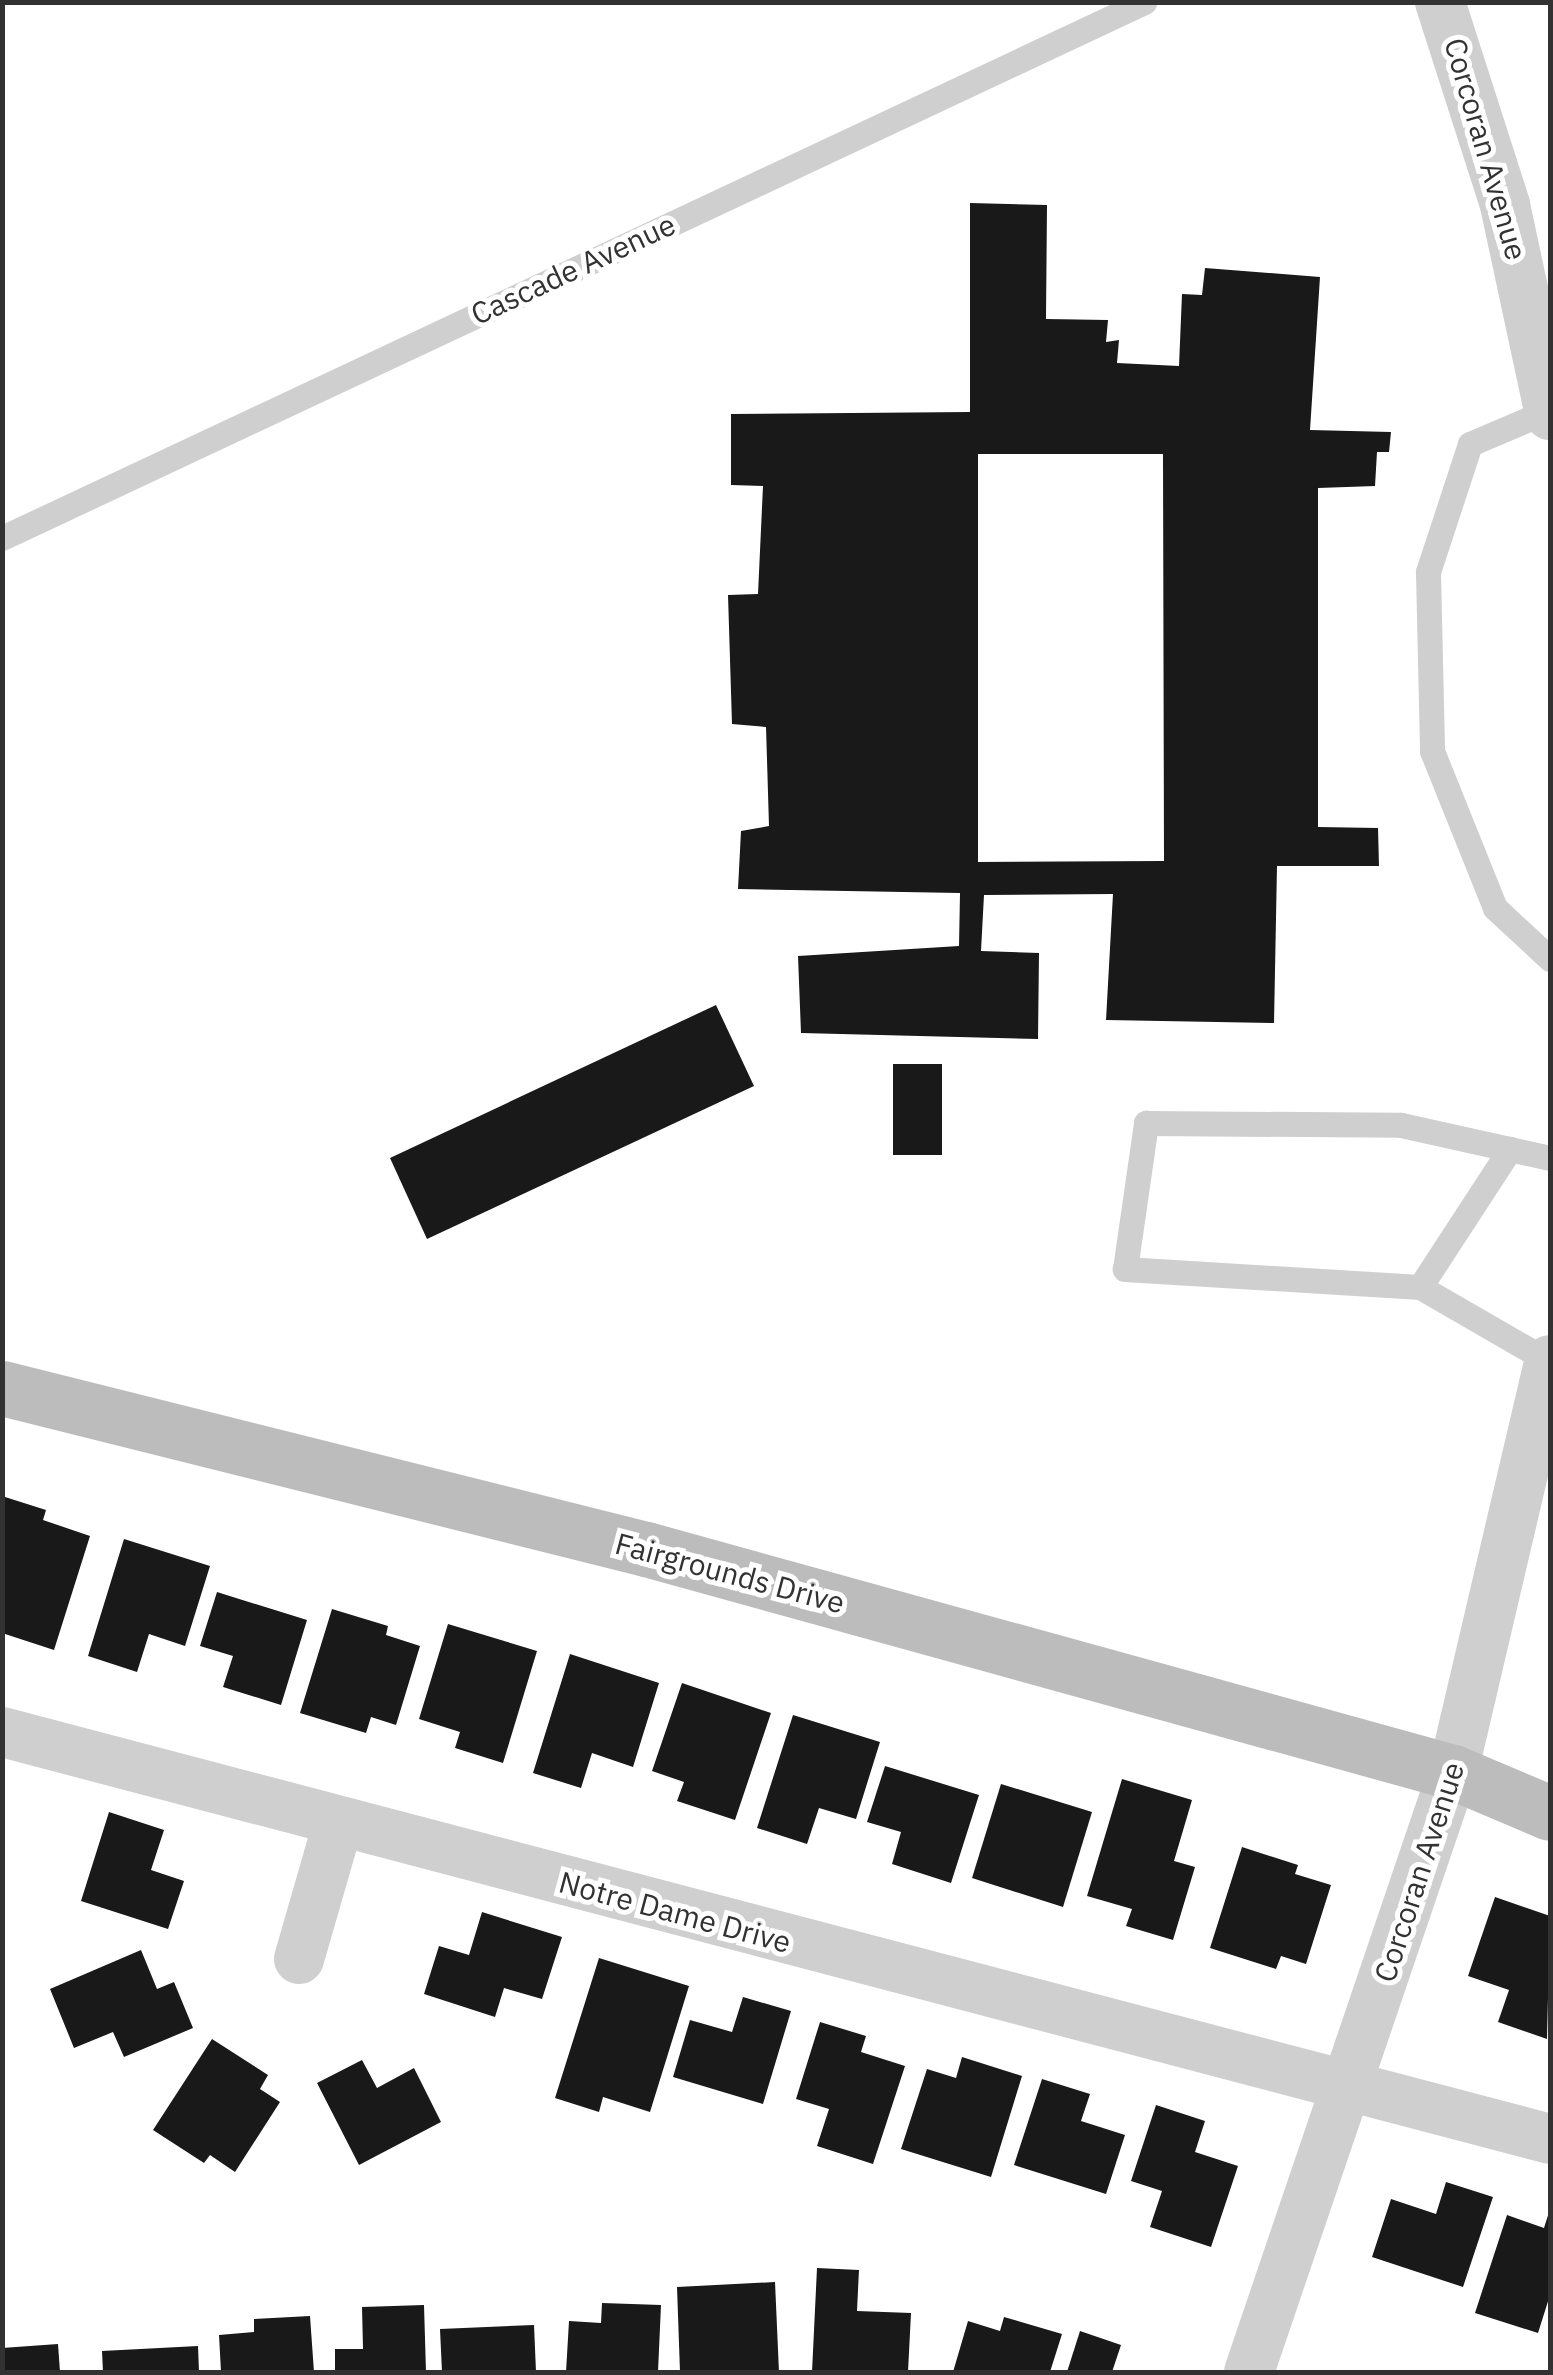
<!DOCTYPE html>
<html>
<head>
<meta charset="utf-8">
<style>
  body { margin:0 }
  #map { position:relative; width:1553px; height:2375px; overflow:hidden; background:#fff; font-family:"IBM Plex Sans",sans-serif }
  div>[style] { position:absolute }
  .building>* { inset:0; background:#191919 }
  .service>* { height:25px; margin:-12.5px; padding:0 12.5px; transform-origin:12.5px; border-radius:12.5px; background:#cfcfcf }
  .minor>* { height:50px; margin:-25px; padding:0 25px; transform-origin:25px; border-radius:25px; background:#cfcfcf }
  .secondary>* { height:55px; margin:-27.5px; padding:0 27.5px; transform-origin:27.5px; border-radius:27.5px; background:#bcbcbc }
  span { translate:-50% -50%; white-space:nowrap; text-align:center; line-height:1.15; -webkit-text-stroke:10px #fff; paint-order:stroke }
  .street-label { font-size:30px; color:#323232 }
  .frame { position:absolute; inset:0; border:5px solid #323232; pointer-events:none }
</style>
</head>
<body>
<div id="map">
  <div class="building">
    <i style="clip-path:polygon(evenodd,970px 203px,1047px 205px,1046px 319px,1108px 320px,1106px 342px,1119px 340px,1117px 363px,1179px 366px,1182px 294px,1202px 295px,1205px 268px,1320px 277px,1310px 430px,1391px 432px,1389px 452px,1377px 452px,1375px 486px,1318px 488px,1318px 827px,1378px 828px,1379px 866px,1277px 866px,1274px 1023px,1106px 1020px,1113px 894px,984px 895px,981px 951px,1039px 953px,1038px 1039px,801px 1033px,798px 956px,959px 946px,960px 893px,738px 889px,741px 831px,769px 826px,766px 727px,732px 724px,728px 595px,758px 594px,763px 486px,731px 485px,731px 414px,970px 412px,970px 203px,978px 454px,1163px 454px,1164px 861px,978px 862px,978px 454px)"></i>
    <i style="clip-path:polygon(716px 1005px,754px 1086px,427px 1239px,390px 1158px)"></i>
    <i style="clip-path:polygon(893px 1064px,942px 1064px,942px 1155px,893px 1155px)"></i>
    <i style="clip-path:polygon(5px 1497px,46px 1510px,43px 1520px,90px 1536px,54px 1650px,2px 1633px)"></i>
    <i style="clip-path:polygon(124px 1539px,210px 1566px,185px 1646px,149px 1634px,137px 1672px,88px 1656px)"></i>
    <i style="clip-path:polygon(217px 1592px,307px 1620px,281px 1705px,223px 1687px,233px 1656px,200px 1646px)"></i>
    <i style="clip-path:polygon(332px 1609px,388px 1626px,386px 1635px,420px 1646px,396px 1725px,371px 1717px,366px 1733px,300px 1713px)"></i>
    <i style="clip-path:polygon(448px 1624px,537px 1651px,503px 1763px,455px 1748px,460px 1732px,419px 1719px)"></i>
    <i style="clip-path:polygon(570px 1654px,659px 1683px,633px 1767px,592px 1753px,581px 1788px,533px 1773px)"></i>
    <i style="clip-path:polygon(682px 1683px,771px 1713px,735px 1820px,677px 1801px,684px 1782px,652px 1771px)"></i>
    <i style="clip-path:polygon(793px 1715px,880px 1742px,856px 1819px,819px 1808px,807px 1844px,757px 1828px)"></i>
    <i style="clip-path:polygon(885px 1766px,979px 1795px,951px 1883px,892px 1864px,901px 1832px,867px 1822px)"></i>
    <i style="clip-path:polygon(1122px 1779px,1192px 1800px,1174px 1861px,1195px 1867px,1173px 1940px,1126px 1926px,1132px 1909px,1087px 1896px)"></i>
    <i style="clip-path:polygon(1001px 1784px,1092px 1812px,1063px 1907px,972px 1878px)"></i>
    <i style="clip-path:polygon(109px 1812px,164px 1830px,151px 1870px,184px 1881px,168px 1929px,81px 1901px)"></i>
    <i style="clip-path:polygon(1242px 1847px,1298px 1865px,1295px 1874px,1331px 1885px,1306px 1964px,1281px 1956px,1276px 1969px,1210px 1948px)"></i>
    <i style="clip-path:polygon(1495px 1897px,1550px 1916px,1547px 2039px,1498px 2022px,1509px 1990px,1468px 1976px)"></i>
    <i style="clip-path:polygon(482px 1912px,562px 1937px,542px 1999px,504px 1988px,495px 2017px,424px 1994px,439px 1946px,469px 1955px)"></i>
    <i style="clip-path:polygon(141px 1950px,157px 1989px,174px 1982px,193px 2028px,124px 2057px,113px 2032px,74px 2048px,50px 1989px)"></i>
    <i style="clip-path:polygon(599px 1958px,689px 1986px,650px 2112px,603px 2097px,599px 2112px,555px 2098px)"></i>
    <i style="clip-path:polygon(743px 1997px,791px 2011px,763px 2104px,673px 2077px,690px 2020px,732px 2032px)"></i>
    <i style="clip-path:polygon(820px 2022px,866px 2036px,861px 2052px,905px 2066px,873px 2164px,817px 2146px,829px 2109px,796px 2099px)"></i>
    <i style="clip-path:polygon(212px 2039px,268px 2075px,260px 2089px,280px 2102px,235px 2172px,210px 2155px,204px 2163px,153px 2130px)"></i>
    <i style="clip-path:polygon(962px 2057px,1022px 2076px,991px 2177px,901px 2149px,927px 2069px,956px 2078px)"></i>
    <i style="clip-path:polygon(362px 2060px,377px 2088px,414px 2068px,441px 2122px,359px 2165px,317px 2083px)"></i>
    <i style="clip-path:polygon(1042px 2079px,1090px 2094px,1081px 2121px,1125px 2135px,1106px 2194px,1014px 2165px)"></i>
    <i style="clip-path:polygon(1156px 2105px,1205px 2121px,1195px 2152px,1238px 2166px,1211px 2247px,1150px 2227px,1162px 2191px,1131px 2181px)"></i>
    <i style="clip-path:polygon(1446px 2182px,1493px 2197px,1463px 2287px,1372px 2257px,1391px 2199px,1436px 2214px)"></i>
    <i style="clip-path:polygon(1550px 2209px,1550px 2295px,1538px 2333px,1475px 2313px,1507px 2215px,1544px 2228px)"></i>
    <i style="clip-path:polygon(817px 2268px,859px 2270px,857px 2311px,911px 2313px,908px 2372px,812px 2372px)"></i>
    <i style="clip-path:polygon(775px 2282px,779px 2372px,680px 2372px,677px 2287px)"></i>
    <i style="clip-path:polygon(602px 2303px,661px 2305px,658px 2372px,566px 2372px,569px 2321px,601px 2323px)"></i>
    <i style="clip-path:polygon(424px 2305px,426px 2372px,335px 2372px,335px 2349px,363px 2349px,362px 2307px)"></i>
    <i style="clip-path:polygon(310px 2316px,314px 2372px,221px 2372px,219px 2335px,254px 2332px,254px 2319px)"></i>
    <i style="clip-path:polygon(1004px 2317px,1062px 2334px,1050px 2372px,953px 2372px,968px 2321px,1000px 2331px)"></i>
    <i style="clip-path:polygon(534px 2325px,536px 2372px,442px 2372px,440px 2329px)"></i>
    <i style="clip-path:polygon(1080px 2331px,1121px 2345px,1112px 2372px,1067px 2372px)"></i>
    <i style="clip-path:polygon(58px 2344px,60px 2372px,2px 2372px,2px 2348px)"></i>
    <i style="clip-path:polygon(198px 2346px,199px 2372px,103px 2372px,102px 2351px)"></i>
  </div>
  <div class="service">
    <i style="left:1550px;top:410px;width:87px;rotate:157deg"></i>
    <i style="left:1470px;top:444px;width:135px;rotate:108.2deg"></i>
    <i style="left:1428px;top:572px;width:179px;rotate:88.7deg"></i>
    <i style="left:1432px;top:751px;width:169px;rotate:68.1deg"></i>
    <i style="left:1495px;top:908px;width:75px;rotate:42.8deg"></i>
    <i style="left:2px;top:538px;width:1262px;rotate:-25.14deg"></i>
    <i style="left:1420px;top:1287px;width:165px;rotate:-56.9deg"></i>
    <i style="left:1550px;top:1362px;width:150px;rotate:-150deg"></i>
    <i style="left:1420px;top:1287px;width:296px;rotate:-176.5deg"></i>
    <i style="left:1125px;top:1269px;width:148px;rotate:-81.8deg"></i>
    <i style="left:1146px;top:1123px;width:255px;rotate:0.4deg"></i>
    <i style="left:1401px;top:1125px;width:153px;rotate:12.5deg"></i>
  </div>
  <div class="minor">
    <i style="left:1440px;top:2px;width:213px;rotate:72.2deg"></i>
    <i style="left:1505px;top:205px;width:215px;rotate:77.9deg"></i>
    <i style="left:2px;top:1732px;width:1601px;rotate:14.73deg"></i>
    <i style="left:299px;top:1959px;width:141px;rotate:-73.9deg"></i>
    <i style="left:1249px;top:2372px;width:634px;rotate:-71.22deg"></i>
    <i style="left:1453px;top:1772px;width:423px;rotate:-76.8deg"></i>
  </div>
  <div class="secondary">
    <i style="left:2px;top:1388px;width:664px;rotate:14.04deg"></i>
    <i style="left:646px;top:1549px;width:837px;rotate:15.45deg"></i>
    <i style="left:1453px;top:1772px;width:105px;rotate:22.9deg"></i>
  </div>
  <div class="street-label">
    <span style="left:1486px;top:149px;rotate:74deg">Corcoran Avenue</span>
    <span style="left:573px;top:269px;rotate:-25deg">Cascade Avenue</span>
    <span style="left:730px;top:1573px;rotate:15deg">Fairgrounds Drive</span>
    <span style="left:1419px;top:1872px;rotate:-72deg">Corcoran Avenue</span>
    <span style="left:675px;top:1912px;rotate:15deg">Notre Dame Drive</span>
  </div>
  <div class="frame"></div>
</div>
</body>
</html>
